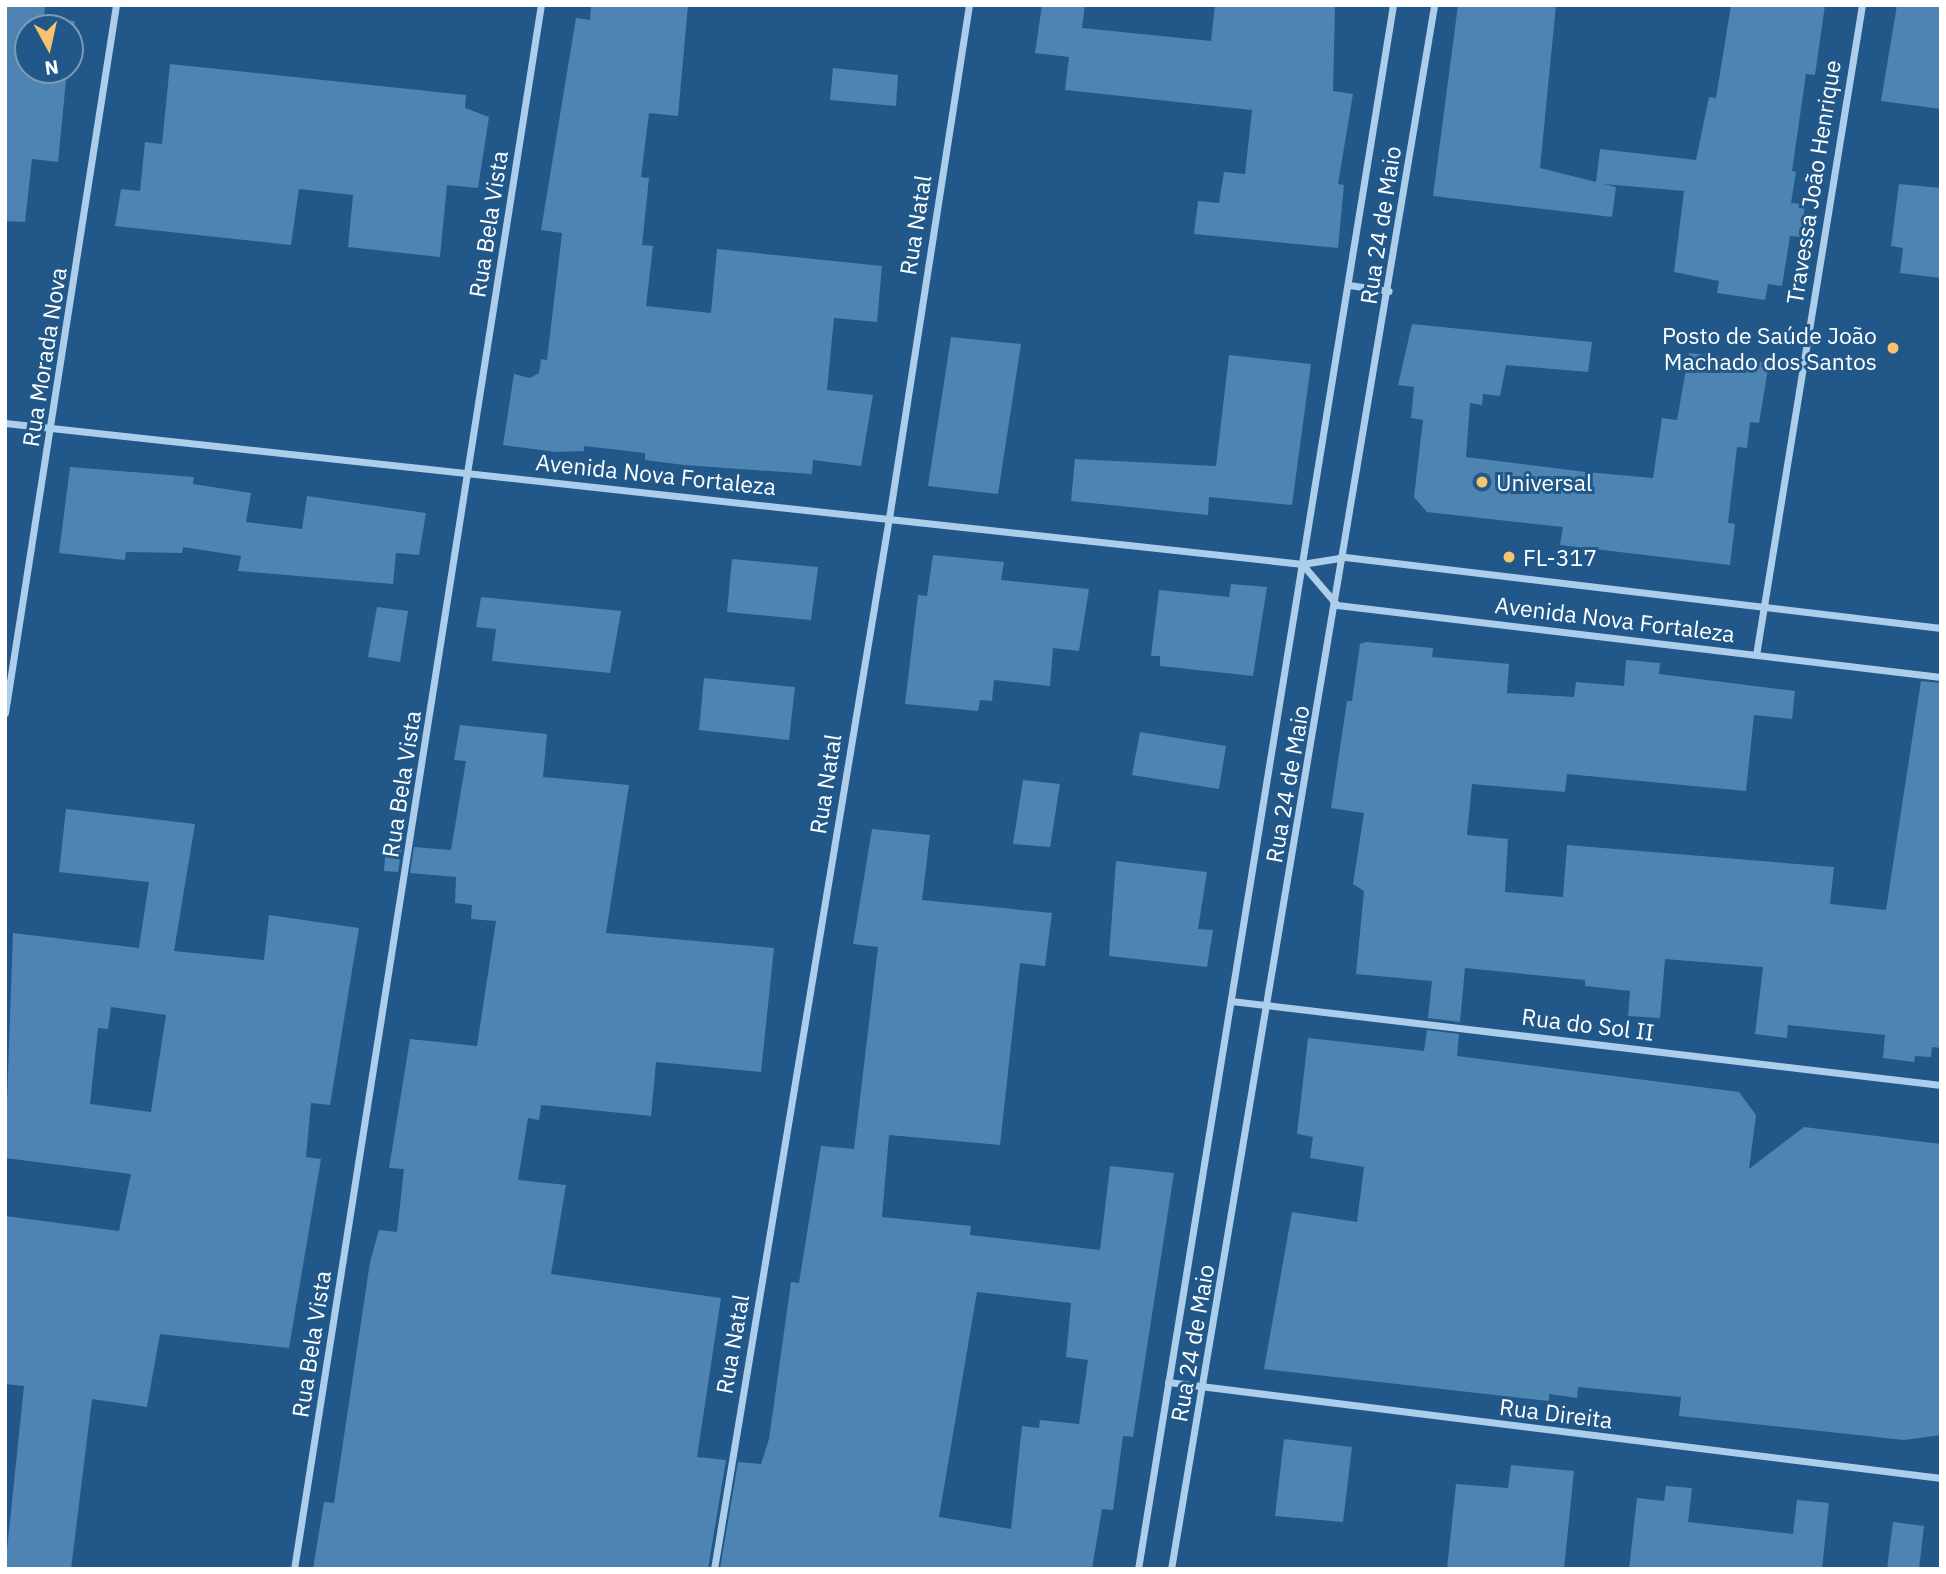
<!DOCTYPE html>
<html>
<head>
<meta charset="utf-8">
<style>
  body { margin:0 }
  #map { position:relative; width:1946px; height:1574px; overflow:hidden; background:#215889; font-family:"IBM Plex Sans",sans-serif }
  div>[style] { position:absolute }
  .building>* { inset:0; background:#4e84b2 }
  .street>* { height:7px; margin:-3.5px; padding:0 3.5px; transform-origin:3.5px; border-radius:3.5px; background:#adceea }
  .dots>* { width:19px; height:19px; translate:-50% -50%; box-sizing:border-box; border:4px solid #215889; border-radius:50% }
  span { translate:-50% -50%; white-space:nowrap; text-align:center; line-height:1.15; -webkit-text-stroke:6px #215889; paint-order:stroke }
  .street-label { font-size:23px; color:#fff }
  .poi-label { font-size:23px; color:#fff }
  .right { translate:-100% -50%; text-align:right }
  .left { translate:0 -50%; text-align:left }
  .frame { position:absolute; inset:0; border:7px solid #fff; pointer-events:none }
  .north { position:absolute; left:14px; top:14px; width:70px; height:70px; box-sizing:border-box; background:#215889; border:2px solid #7a9bb8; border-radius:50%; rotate:172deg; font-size:19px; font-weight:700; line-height:28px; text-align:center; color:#fff }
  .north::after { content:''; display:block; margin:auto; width:24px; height:32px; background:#f7c36e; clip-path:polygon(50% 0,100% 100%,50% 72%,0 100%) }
</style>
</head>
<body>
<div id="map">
  <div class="building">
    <i style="clip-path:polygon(5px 5px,45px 5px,44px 19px,75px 21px,70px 54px,70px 28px,28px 28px,28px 70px,67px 70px,58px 162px,32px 159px,25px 222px,5px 221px)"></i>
    <i style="clip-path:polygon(591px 5px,688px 5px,678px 116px,649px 113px,641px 177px,649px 178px,642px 245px,653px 246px,646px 306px,711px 313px,717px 249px,882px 266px,877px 322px,834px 318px,827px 390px,873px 395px,861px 466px,813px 460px,812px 474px,684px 465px,645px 460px,645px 453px,584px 446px,584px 451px,556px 452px,503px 445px,514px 374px,530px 378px,539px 373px,541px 359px,547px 360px,562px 233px,541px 230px,576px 18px,590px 20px)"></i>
    <i style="clip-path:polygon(1042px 5px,1085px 5px,1082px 28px,1211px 41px,1215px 5px,1335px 5px,1333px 91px,1353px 94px,1338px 184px,1344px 185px,1338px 248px,1194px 234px,1198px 201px,1219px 203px,1224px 172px,1245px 174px,1252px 110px,1065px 90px,1069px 57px,1035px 53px)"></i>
    <i style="clip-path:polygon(1458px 5px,1556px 5px,1540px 168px,1596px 182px,1600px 149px,1696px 160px,1709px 97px,1716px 98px,1731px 5px,1825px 5px,1815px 75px,1806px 74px,1792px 171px,1796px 172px,1791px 203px,1805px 204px,1801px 237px,1790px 236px,1782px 286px,1768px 284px,1765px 300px,1717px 293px,1719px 281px,1674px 272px,1684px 191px,1604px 184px,1616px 187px,1612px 217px,1433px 196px)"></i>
    <i style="clip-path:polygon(1897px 5px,1941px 5px,1941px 109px,1881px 101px)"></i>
    <i style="clip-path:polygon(170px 64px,466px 95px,465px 108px,489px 117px,478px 188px,447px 185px,440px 257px,348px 247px,353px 195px,299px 189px,291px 245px,115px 226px,121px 189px,140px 191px,145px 142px,162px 144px)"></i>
    <i style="clip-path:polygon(833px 68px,898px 75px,896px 106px,830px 100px)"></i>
    <i style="clip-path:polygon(1899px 184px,1941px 188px,1941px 278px,1900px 273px,1903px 248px,1891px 246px)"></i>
    <i style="clip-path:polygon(1412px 324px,1592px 342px,1588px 372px,1506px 365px,1500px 396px,1483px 394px,1482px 405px,1470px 403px,1466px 457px,1586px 472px,1653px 478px,1662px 418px,1677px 420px,1689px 353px,1769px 363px,1759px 423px,1750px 422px,1747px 448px,1737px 447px,1728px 523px,1735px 524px,1730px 565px,1560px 545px,1563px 527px,1427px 512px,1414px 497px,1423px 420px,1411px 418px,1414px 387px,1398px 385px)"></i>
    <i style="clip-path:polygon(951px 337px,1021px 344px,998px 494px,928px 486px)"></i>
    <i style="clip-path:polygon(1229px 355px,1311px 364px,1292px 505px,1209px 497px,1208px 515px,1071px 501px,1075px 459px,1216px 466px)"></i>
    <i style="clip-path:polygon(70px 467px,194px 477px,193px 484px,251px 493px,246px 522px,302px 529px,307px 496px,426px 513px,419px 555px,396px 553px,393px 584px,238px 571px,241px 556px,183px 547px,182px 553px,126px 552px,125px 560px,59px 553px)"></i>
    <i style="clip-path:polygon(933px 555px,1004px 562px,1001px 580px,1089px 589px,1079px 651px,1053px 648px,1050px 686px,994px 680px,992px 701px,980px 700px,978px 711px,905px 704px,918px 595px,927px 596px)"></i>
    <i style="clip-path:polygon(732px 559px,818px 567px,811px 620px,727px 612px)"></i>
    <i style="clip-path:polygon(1231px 584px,1267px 587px,1253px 676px,1160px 666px,1160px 656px,1151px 656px,1159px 590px,1229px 597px)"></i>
    <i style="clip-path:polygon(481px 597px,621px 611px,610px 673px,492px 661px,496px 629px,476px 627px)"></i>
    <i style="clip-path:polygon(377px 607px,408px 611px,400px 662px,368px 657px)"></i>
    <i style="clip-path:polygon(1366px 642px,1433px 648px,1432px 657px,1509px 664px,1507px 693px,1574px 697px,1576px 682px,1624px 686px,1626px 660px,1660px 663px,1659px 674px,1795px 691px,1792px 719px,1754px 715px,1746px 791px,1567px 774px,1565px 792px,1472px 784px,1467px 835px,1508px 839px,1505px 892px,1563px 897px,1567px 845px,1834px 867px,1830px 904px,1886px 910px,1921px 681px,1941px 683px,1941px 1048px,1932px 1047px,1931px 1057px,1915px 1056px,1914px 1062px,1883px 1058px,1885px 1035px,1788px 1025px,1787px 1038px,1755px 1034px,1763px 967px,1665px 959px,1660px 1018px,1628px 1016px,1630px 991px,1585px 986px,1585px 980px,1465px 968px,1460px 1022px,1428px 1018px,1432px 981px,1356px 974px,1364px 891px,1353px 884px,1364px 813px,1331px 808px,1347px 701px,1352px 701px,1360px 644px)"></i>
    <i style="clip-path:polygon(704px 678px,795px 687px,789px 740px,699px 730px)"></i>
    <i style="clip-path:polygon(460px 725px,547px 734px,543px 777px,629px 785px,606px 933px,774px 948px,761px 1072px,656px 1062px,651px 1116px,541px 1105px,539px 1120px,528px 1118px,518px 1180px,566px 1185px,551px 1274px,721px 1298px,697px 1457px,726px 1460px,708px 1569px,313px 1569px,324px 1502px,334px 1503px,370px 1262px,379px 1230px,397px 1232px,404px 1169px,389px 1168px,410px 1039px,477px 1046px,496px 921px,471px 919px,472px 905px,455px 903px,456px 877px,410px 873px,414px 847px,451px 850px,466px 761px,454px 760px)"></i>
    <i style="clip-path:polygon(1140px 732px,1226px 746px,1219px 789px,1132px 775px)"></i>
    <i style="clip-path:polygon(1023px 780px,1060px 784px,1050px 847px,1013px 844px)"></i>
    <i style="clip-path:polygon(evenodd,66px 809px,195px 824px,174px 951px,264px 960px,269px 915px,359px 928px,330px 1105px,311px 1103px,306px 1157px,321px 1159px,289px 1348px,160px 1334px,147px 1407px,92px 1399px,71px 1569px,5px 1569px,24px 1386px,5px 1384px,5px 1216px,119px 1231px,131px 1174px,5px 1158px,13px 933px,139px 948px,149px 882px,59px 872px,66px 809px,111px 1007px,166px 1015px,151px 1112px,90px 1104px,98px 1028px,108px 1029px,111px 1007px)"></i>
    <i style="clip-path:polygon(evenodd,872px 829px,930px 835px,922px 900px,1052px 913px,1045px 966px,1020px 963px,1000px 1145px,889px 1135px,882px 1217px,971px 1226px,970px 1235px,1100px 1250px,1110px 1166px,1174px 1173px,1133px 1437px,1123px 1436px,1113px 1510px,1102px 1509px,1092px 1569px,720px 1569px,738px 1462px,761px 1464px,769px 1439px,791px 1282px,799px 1283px,821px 1146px,854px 1149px,878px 947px,853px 944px,872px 829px,977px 1292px,1071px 1303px,1066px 1357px,1088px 1360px,1079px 1424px,1040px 1420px,1039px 1428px,1022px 1426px,1011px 1529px,939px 1517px,977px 1292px)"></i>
    <i style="clip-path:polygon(386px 845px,402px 846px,398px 872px,384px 871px)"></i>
    <i style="clip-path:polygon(1116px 861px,1207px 872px,1198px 929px,1213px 930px,1207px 967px,1109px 956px)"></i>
    <i style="clip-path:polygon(1427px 1030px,1459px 1034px,1457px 1056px,1739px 1092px,1756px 1115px,1749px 1169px,1804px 1127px,1941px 1144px,1941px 1435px,1904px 1440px,1679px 1416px,1681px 1397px,1578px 1387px,1577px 1398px,1549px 1394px,1549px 1401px,1264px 1369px,1292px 1212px,1357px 1222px,1364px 1167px,1310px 1158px,1313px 1137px,1297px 1134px,1308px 1038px,1424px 1051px)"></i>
    <i style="clip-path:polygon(1284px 1439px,1352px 1447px,1343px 1522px,1275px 1516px)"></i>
    <i style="clip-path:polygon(1511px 1465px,1574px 1471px,1564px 1569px,1447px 1569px,1456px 1484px,1508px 1488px)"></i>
    <i style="clip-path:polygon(1666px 1486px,1692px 1488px,1688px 1522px,1793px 1534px,1797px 1500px,1829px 1503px,1822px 1569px,1629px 1569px,1637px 1498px,1664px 1501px)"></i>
    <i style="clip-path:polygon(1893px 1522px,1924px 1526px,1919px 1569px,1887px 1569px)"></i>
  </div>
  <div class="street">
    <i style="left:1349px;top:285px;width:40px;rotate:8.5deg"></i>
    <i style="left:5px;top:423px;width:1305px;rotate:6.2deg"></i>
    <i style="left:1302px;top:564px;width:44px;rotate:-9.2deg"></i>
    <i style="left:1345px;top:557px;width:600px;rotate:6.79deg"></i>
    <i style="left:1302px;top:564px;width:54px;rotate:49.5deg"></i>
    <i style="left:1337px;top:605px;width:608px;rotate:6.8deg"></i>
    <i style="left:1756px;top:655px;width:659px;rotate:-80.74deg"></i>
    <i style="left:5px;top:713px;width:717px;rotate:-81.09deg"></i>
    <i style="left:1231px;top:1001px;width:715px;rotate:6.75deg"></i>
    <i style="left:1168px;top:1382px;width:779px;rotate:7.08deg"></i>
    <i style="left:294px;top:1569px;width:1583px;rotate:-81.03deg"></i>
    <i style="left:714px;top:1569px;width:1065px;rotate:-80.55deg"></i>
    <i style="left:889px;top:518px;width:519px;rotate:-81.14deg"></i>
    <i style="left:1138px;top:1569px;width:1585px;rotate:-80.74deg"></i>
    <i style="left:1171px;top:1569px;width:1586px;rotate:-80.45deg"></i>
  </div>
  <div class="dots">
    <i style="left:1893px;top:348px;background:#f7c36e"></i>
    <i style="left:1482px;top:482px;background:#f7c36e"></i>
    <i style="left:1509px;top:557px;background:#f7c36e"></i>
  </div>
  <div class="street-label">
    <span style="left:1813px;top:182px;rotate:-81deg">Travessa João Henrique</span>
    <span style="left:488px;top:224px;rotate:-81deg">Rua Bela Vista</span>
    <span style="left:915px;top:225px;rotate:-81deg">Rua Natal</span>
    <span style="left:1380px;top:225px;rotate:-81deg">Rua 24 de Maio</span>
    <span style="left:44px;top:357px;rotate:-81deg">Rua Morada Nova</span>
    <span style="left:656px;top:474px;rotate:6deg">Avenida Nova Fortaleza</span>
    <span style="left:1615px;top:619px;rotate:7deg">Avenida Nova Fortaleza</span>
    <span style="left:401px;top:784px;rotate:-81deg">Rua Bela Vista</span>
    <span style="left:825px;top:784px;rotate:-81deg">Rua Natal</span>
    <span style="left:1287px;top:784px;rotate:-80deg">Rua 24 de Maio</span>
    <span style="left:1588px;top:1024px;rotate:7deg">Rua do Sol II</span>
    <span style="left:1192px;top:1343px;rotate:-80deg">Rua 24 de Maio</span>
    <span style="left:311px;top:1344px;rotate:-81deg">Rua Bela Vista</span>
    <span style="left:732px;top:1344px;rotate:-80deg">Rua Natal</span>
    <span style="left:1556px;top:1413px;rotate:7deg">Rua Direita</span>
  </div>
  <div class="poi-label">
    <span class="right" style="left:1877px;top:348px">Posto de Saúde João<br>Machado dos Santos</span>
    <span class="left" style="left:1496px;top:482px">Universal</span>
    <span class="left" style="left:1523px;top:557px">FL-317</span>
  </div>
  <div class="frame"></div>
  <div class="north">N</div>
</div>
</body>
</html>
